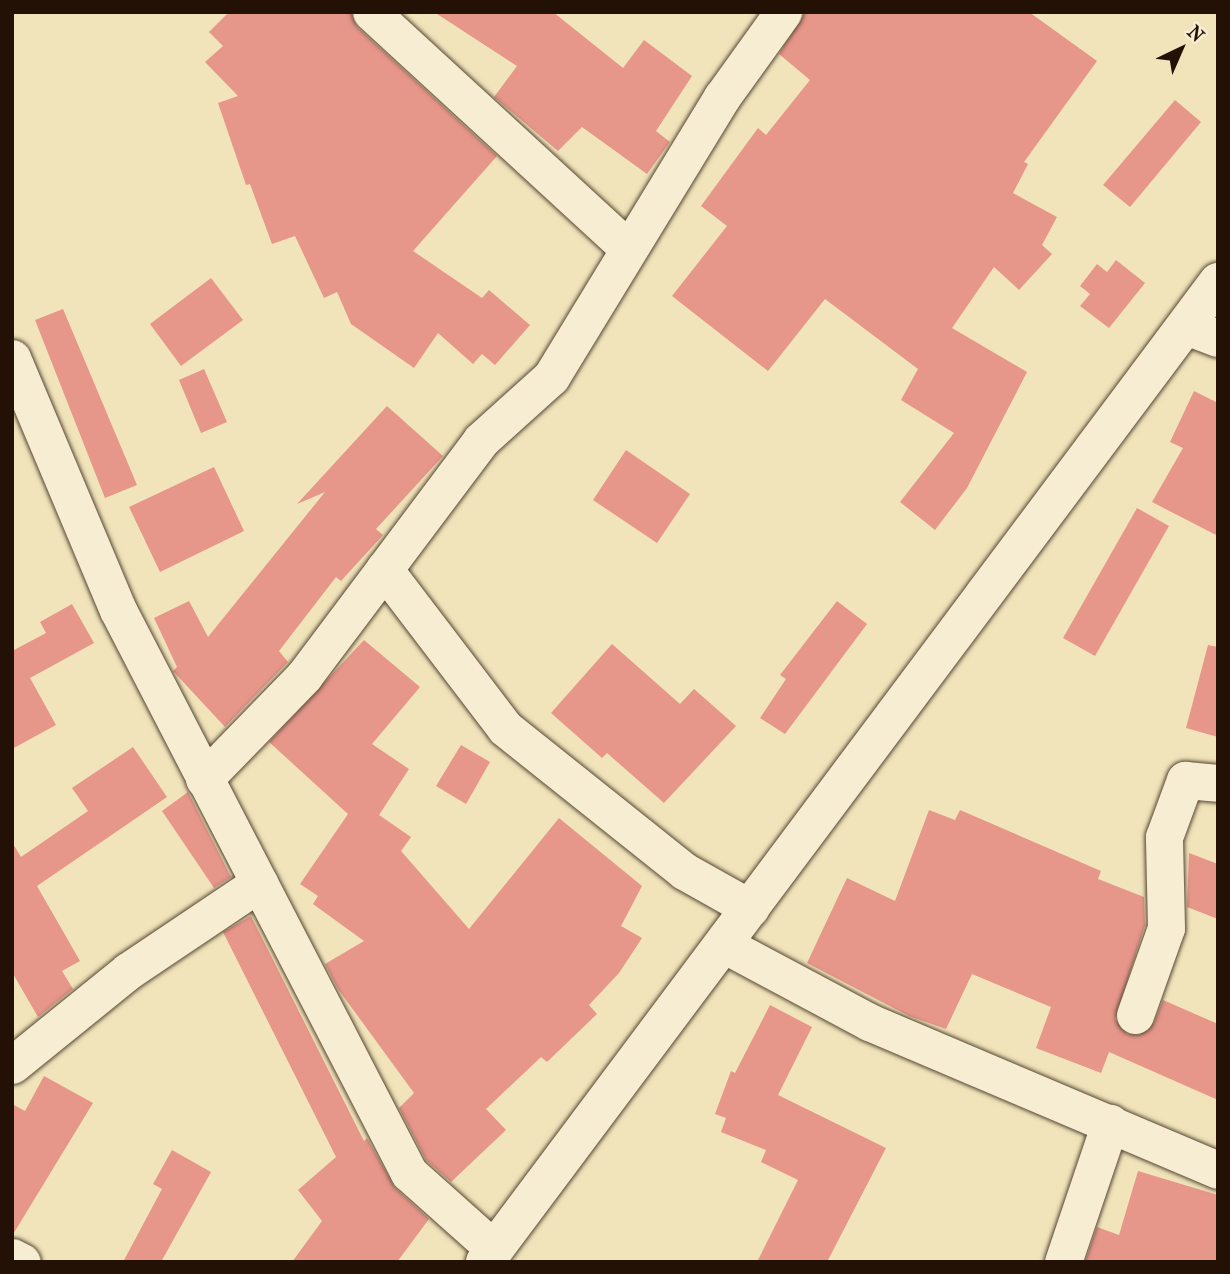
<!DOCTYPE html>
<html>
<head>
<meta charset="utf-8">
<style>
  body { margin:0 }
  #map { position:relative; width:1230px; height:1274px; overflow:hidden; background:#f1e4ba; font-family:"IM FELL French Canon",serif }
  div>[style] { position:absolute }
  .building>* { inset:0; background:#e7968a }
  .roads { filter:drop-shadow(0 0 2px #564633) drop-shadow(0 0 2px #564633) }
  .street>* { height:37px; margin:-18.5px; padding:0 18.5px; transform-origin:18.5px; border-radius:18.5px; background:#f6edd2 }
  .secondary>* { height:38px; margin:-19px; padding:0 19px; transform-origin:19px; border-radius:19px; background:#f6edd2 }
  span { translate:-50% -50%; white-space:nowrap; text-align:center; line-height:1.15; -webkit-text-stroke:7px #f6edd2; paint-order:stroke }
  .frame { position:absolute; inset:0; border:14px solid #231106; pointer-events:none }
  .north { position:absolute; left:1146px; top:14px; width:70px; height:70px; -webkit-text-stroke:5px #f6edd2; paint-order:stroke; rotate:44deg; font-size:19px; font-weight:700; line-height:28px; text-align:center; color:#231106 }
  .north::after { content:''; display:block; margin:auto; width:24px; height:32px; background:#231106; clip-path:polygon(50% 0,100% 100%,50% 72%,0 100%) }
</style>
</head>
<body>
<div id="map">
  <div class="building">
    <i style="clip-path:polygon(229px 12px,351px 12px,357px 27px,497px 156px,413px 251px,482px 298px,489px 290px,530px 325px,495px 365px,482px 354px,473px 364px,438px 333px,414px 368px,351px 324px,337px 292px,324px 298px,295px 236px,272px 244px,250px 184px,246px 185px,218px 103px,238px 96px,205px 62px,223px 46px,209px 32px)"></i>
    <i style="clip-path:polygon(434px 12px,553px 12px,623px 68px,644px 40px,692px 76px,656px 131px,670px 142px,647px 174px,582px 127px,558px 151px,494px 97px,517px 66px)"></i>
    <i style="clip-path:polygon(805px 12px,1029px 12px,1097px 61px,1024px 162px,1028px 164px,1013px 193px,1057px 217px,1042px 245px,1052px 254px,1019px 290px,994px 267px,952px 328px,1027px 372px,967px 488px,935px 530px,900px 502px,954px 433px,901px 400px,918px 369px,825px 299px,768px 371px,672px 296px,727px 226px,701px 206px,758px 128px,766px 135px,810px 80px,779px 54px)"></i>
    <i style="clip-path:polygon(1175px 100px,1201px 122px,1130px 207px,1103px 185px)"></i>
    <i style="clip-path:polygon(1116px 260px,1145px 283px,1109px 328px,1080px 306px,1090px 294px,1080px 286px,1097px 264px,1107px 272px)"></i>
    <i style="clip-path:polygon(211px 278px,243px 320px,181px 366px,150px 324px)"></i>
    <i style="clip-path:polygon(63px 309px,137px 485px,105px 498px,35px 320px)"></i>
    <i style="clip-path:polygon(204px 369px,227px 422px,201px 433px,179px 380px)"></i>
    <i style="clip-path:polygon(1194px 391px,1218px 403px,1218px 536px,1152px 502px,1183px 448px,1170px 442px)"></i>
    <i style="clip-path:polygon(387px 406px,443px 456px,376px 529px,383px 535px,341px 581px,336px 577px,279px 651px,288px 662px,225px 727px,173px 671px,177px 667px,154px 618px,189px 601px,208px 637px,325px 492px,297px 504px)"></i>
    <i style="clip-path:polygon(626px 450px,690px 494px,657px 543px,593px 500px)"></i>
    <i style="clip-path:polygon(214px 467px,244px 531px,160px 572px,129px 507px)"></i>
    <i style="clip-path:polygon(1137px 508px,1169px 526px,1095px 656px,1063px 638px)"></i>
    <i style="clip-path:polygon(837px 601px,867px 624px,785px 734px,760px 718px,786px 679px,780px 675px)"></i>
    <i style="clip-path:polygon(72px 604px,94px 643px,30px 678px,56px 725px,12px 749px,12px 646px,14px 650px,46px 633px,40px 622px)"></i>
    <i style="clip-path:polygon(364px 640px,420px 687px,372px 744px,409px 769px,379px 815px,411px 837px,401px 851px,469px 929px,559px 818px,642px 886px,621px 926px,642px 938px,619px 973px,589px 1005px,597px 1014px,547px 1062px,541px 1057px,486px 1109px,506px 1130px,451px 1182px,426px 1160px,399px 1108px,414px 1093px,338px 989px,325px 964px,364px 941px,313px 904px,318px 896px,300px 884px,348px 814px,269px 742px)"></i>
    <i style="clip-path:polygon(612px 644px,680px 704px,694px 689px,736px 726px,664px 803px,607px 753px,602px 758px,551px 713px)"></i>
    <i style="clip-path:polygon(1208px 645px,1218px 647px,1218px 737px,1186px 728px)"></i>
    <i style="clip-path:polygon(461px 745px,490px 762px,466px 804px,436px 786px)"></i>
    <i style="clip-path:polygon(133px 747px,167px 797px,37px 886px,80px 961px,62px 971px,73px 989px,38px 1017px,12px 972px,12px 842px,21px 857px,88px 811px,72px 788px)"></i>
    <i style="clip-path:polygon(188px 792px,231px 877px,214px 888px,162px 811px)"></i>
    <i style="clip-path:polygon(929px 810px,955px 820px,960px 810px,1101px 871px,1098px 879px,1144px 897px,1145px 925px,1115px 1019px,1127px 1034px,1139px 1035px,1154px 1023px,1163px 1000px,1218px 1024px,1218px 1100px,1109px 1052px,1101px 1073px,1036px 1048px,1051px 1007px,972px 974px,946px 1029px,909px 1016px,807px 963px,847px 878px,895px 901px)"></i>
    <i style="clip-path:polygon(1189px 853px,1218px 864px,1218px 919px,1187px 907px)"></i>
    <i style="clip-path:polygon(251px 916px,364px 1141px,367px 1138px,395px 1188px,429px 1219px,397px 1262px,292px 1262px,322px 1221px,298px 1190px,336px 1157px,223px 932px)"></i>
    <i style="clip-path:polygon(770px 1005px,812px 1027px,778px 1095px,886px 1148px,827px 1262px,757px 1262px,798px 1180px,761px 1162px,766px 1150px,721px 1132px,726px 1118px,715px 1114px,731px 1071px,735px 1073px)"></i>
    <i style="clip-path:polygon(44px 1076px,93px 1103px,12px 1236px,12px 1104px,25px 1111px)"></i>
    <i style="clip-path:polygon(172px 1150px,211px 1172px,161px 1262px,123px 1262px,162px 1189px,153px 1184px)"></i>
    <i style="clip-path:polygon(1138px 1171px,1218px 1195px,1218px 1262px,1085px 1262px,1097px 1227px,1119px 1235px)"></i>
  </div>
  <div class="roads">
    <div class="street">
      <i style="left:371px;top:12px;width:349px;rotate:42.6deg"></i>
      <i style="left:1186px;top:326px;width:34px;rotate:21deg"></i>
      <i style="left:12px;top:358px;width:273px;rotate:67.2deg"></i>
      <i style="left:118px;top:610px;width:634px;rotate:62.67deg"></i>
      <i style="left:409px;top:1173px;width:114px;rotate:41.8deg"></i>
      <i style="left:384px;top:569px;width:200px;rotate:52.7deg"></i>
      <i style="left:505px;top:728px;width:229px;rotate:38.6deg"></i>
      <i style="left:684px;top:871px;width:76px;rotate:29.3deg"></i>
      <i style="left:204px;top:779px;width:144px;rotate:-45.8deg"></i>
      <i style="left:304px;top:676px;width:295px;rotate:-53.1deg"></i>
      <i style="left:481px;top:440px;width:94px;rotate:-42deg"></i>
      <i style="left:551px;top:377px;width:328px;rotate:-58.6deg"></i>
      <i style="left:722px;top:97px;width:105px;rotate:-54.3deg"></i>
      <i style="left:723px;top:944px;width:166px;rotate:28.1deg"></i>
      <i style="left:869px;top:1022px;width:379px;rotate:23deg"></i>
      <i style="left:1135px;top:1015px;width:92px;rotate:-70.4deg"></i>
      <i style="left:1166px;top:928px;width:91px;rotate:-91.3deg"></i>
      <i style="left:1164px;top:837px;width:61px;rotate:-69.8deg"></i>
      <i style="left:1185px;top:780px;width:33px;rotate:5deg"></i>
      <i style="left:12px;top:1065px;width:149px;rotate:-39deg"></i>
      <i style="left:128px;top:971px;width:158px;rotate:-33.9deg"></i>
      <i style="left:12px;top:1257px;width:11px;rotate:27deg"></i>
      <i style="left:1063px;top:1262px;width:147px;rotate:-71.3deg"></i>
    </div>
    <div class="secondary">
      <i style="left:485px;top:1262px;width:1224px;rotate:-53.21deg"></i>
    </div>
  </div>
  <div class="frame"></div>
  <div class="north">N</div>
</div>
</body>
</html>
